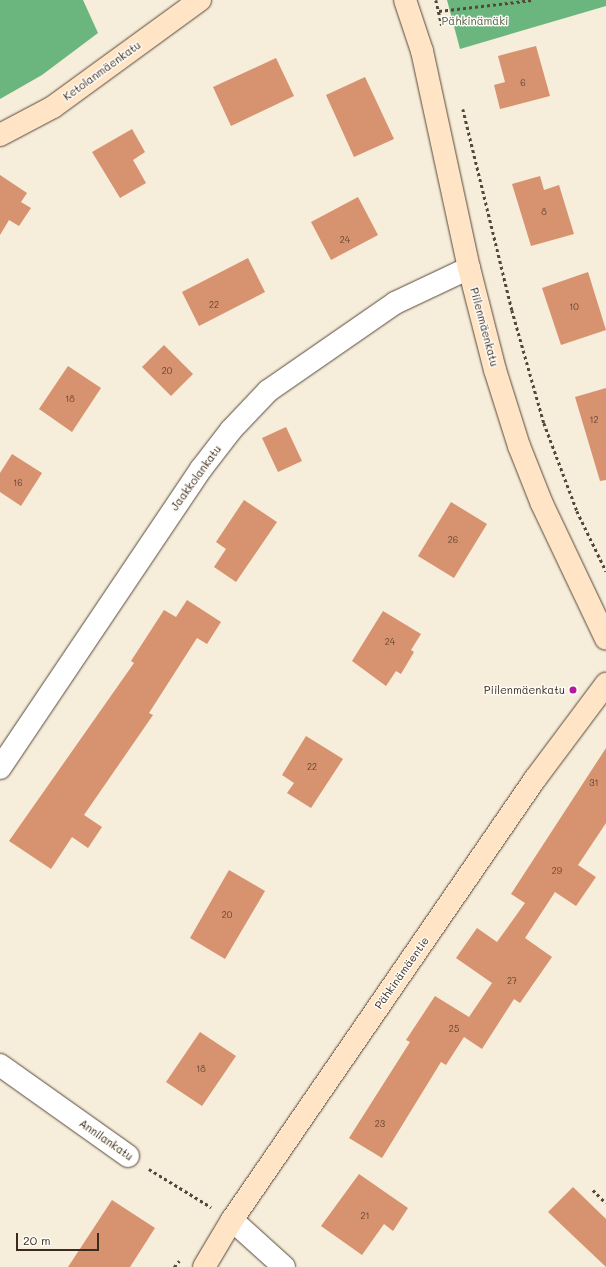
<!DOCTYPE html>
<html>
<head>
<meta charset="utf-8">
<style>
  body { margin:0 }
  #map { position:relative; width:606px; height:1267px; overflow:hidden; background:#f6edda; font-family:Mali,sans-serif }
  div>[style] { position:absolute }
  .forest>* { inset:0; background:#6bb67e }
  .building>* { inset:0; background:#d79270 }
  .path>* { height:2.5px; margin-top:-1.25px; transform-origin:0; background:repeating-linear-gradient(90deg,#57473a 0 3px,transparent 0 6px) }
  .roads { filter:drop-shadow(0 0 1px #57473a) drop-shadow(0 0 1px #57473a) }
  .street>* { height:22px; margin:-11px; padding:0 11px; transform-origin:11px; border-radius:11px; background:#fff }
  .secondary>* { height:22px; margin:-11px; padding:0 11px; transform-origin:11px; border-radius:11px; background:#ffe4c6 }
  .dots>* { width:11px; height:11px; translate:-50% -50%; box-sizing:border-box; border:2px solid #fdfcf7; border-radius:50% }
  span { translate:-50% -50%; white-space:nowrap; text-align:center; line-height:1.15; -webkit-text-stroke:3px #fdfcf7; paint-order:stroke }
  .number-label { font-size:9px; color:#624432 }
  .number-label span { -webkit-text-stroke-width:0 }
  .park-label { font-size:11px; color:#515d41 }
  .street-label { font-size:11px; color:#3b2a1e }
  .poi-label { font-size:11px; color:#3b2a1e }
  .right { translate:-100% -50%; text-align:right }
  .scale { position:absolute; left:16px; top:1233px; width:83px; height:18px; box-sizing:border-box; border:2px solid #3b2a1e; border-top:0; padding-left:5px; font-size:12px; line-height:14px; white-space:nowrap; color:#3b2a1e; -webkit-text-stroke:3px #fdfcf7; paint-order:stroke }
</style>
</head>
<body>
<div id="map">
  <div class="forest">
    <i style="clip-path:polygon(0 0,83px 0,98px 33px,42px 75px,0 99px)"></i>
    <i style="clip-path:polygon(447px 0,606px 0,606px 6px,460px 49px)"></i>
  </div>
  <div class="building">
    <i style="clip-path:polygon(536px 46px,550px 96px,500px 109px,494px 85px,505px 82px,498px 56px)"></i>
    <i style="clip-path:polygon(276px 58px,294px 96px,231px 126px,213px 87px)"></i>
    <i style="clip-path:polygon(365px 77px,394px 139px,354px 157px,326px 95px)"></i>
    <i style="clip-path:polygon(132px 129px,145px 152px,133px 160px,146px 183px,120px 198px,92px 152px)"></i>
    <i style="clip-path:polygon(0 175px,27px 193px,21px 202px,31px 208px,19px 226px,9px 220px,0 235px)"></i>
    <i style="clip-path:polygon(540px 176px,544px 190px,559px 185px,574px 234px,531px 246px,512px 184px)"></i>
    <i style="clip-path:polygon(358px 197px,378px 235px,331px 260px,311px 222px)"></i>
    <i style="clip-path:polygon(248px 258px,265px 292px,199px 326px,182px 292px)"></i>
    <i style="clip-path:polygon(588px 272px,606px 330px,561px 345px,542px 288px)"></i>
    <i style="clip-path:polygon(164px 345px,193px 374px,171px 396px,142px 367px)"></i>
    <i style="clip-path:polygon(68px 366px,101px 388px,72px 432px,39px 409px)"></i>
    <i style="clip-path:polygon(606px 388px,606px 480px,600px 481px,575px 397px)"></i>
    <i style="clip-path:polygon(286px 427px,302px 461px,278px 472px,262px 438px)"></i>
    <i style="clip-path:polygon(12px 454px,42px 473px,21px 506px,0 492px,0 473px)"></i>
    <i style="clip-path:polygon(244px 500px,277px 522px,236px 582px,214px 567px,226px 549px,216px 542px)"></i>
    <i style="clip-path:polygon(451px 502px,487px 524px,454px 578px,418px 556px)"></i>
    <i style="clip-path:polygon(187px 600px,221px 622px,207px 644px,197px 638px,149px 713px,153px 715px,84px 815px,102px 827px,88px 848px,72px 837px,51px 869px,9px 841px,134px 663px,131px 661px,164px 610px,176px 617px)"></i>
    <i style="clip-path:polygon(383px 611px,421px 634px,411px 650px,414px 652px,401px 674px,396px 671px,386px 686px,352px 661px)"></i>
    <i style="clip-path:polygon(306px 736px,343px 759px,311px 808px,287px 793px,294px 783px,282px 775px)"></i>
    <i style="clip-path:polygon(606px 748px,606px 823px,578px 865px,596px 877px,576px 906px,555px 892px,525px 938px,552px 957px,520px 1003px,514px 999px,482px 1049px,464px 1037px,446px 1065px,441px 1062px,382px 1158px,349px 1138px,410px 1042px,406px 1040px,435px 996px,469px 1017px,492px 983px,456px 958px,477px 928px,497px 942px,525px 903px,511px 894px)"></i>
    <i style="clip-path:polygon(229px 870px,265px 891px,225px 959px,190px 938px)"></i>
    <i style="clip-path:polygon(200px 1032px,236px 1056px,202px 1106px,166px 1082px)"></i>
    <i style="clip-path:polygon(359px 1174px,408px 1208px,393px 1231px,384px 1224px,362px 1255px,321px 1226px)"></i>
    <i style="clip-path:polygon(573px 1187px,606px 1219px,606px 1267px,548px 1212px)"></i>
    <i style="clip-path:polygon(112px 1200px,155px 1228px,130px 1267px,68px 1267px)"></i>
  </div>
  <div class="path">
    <i style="left:436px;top:0;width:26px;rotate:77deg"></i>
    <i style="left:439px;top:11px;width:94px;rotate:-6.7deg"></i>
    <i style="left:463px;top:109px;width:207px;rotate:76.3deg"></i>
    <i style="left:512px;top:310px;width:117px;rotate:74.2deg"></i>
    <i style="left:544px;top:423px;width:94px;rotate:69.4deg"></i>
    <i style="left:577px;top:511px;width:67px;rotate:64.2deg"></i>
    <i style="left:149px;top:1169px;width:73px;rotate:31.5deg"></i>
    <i style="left:593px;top:1190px;width:18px;rotate:45deg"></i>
    <i style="left:174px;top:1267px;width:8px;rotate:-50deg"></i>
  </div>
  <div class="roads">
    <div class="street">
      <i style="left:0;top:768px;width:360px;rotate:-56.1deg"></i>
      <i style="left:201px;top:469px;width:49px;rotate:-52.4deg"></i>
      <i style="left:231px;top:430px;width:54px;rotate:-46.5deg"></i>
      <i style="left:268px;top:391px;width:155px;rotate:-34.7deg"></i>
      <i style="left:395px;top:303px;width:82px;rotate:-25.3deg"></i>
      <i style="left:0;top:1065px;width:157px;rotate:35.4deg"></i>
      <i style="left:232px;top:1220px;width:70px;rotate:42.1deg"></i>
    </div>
    <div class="secondary">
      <i style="left:405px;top:0;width:54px;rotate:71.6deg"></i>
      <i style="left:422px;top:51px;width:222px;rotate:77.8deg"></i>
      <i style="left:469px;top:268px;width:105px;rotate:75.7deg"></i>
      <i style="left:495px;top:370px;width:80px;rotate:72.5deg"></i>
      <i style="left:519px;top:446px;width:62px;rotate:68.4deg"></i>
      <i style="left:542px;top:504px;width:149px;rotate:64.6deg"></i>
      <i style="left:0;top:135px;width:60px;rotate:-27.8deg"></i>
      <i style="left:53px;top:107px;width:182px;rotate:-36.1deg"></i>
      <i style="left:204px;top:1267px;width:55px;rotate:-59.2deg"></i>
      <i style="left:232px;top:1220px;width:535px;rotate:-55.51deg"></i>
      <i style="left:535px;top:779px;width:119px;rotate:-53.2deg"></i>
    </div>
  </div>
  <div class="dots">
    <i style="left:573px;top:690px;background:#b5179e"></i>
  </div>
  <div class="number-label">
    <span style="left:523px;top:83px">6</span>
    <span style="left:544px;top:212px">8</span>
    <span style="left:345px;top:240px">24</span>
    <span style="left:214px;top:305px">22</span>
    <span style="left:574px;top:307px">10</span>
    <span style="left:167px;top:371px">20</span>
    <span style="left:70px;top:399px">18</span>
    <span style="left:594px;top:420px">12</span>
    <span style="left:18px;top:483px">16</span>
    <span style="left:453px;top:540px">26</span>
    <span style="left:390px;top:642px">24</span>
    <span style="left:312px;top:767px">22</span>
    <span style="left:594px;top:783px">31</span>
    <span style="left:557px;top:871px">29</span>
    <span style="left:227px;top:915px">20</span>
    <span style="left:512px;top:981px">27</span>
    <span style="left:454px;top:1029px">25</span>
    <span style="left:201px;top:1069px">18</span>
    <span style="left:380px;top:1124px">23</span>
    <span style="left:365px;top:1216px">21</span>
  </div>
  <div class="park-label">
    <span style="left:475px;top:21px">Pähkinämäki</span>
  </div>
  <div class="street-label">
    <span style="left:102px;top:71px;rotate:-36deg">Ketolanmäenkatu</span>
    <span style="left:484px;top:327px;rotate:75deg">Piilenmäenkatu</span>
    <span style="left:196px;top:478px;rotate:-54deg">Jaakkolankatu</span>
    <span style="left:402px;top:973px;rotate:-55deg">Pähkinämäentie</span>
    <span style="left:106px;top:1140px;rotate:35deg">Annilankatu</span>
  </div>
  <div class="poi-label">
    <span class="right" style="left:565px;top:690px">Piilenmäenkatu</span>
  </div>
  <div class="scale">20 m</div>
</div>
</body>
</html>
